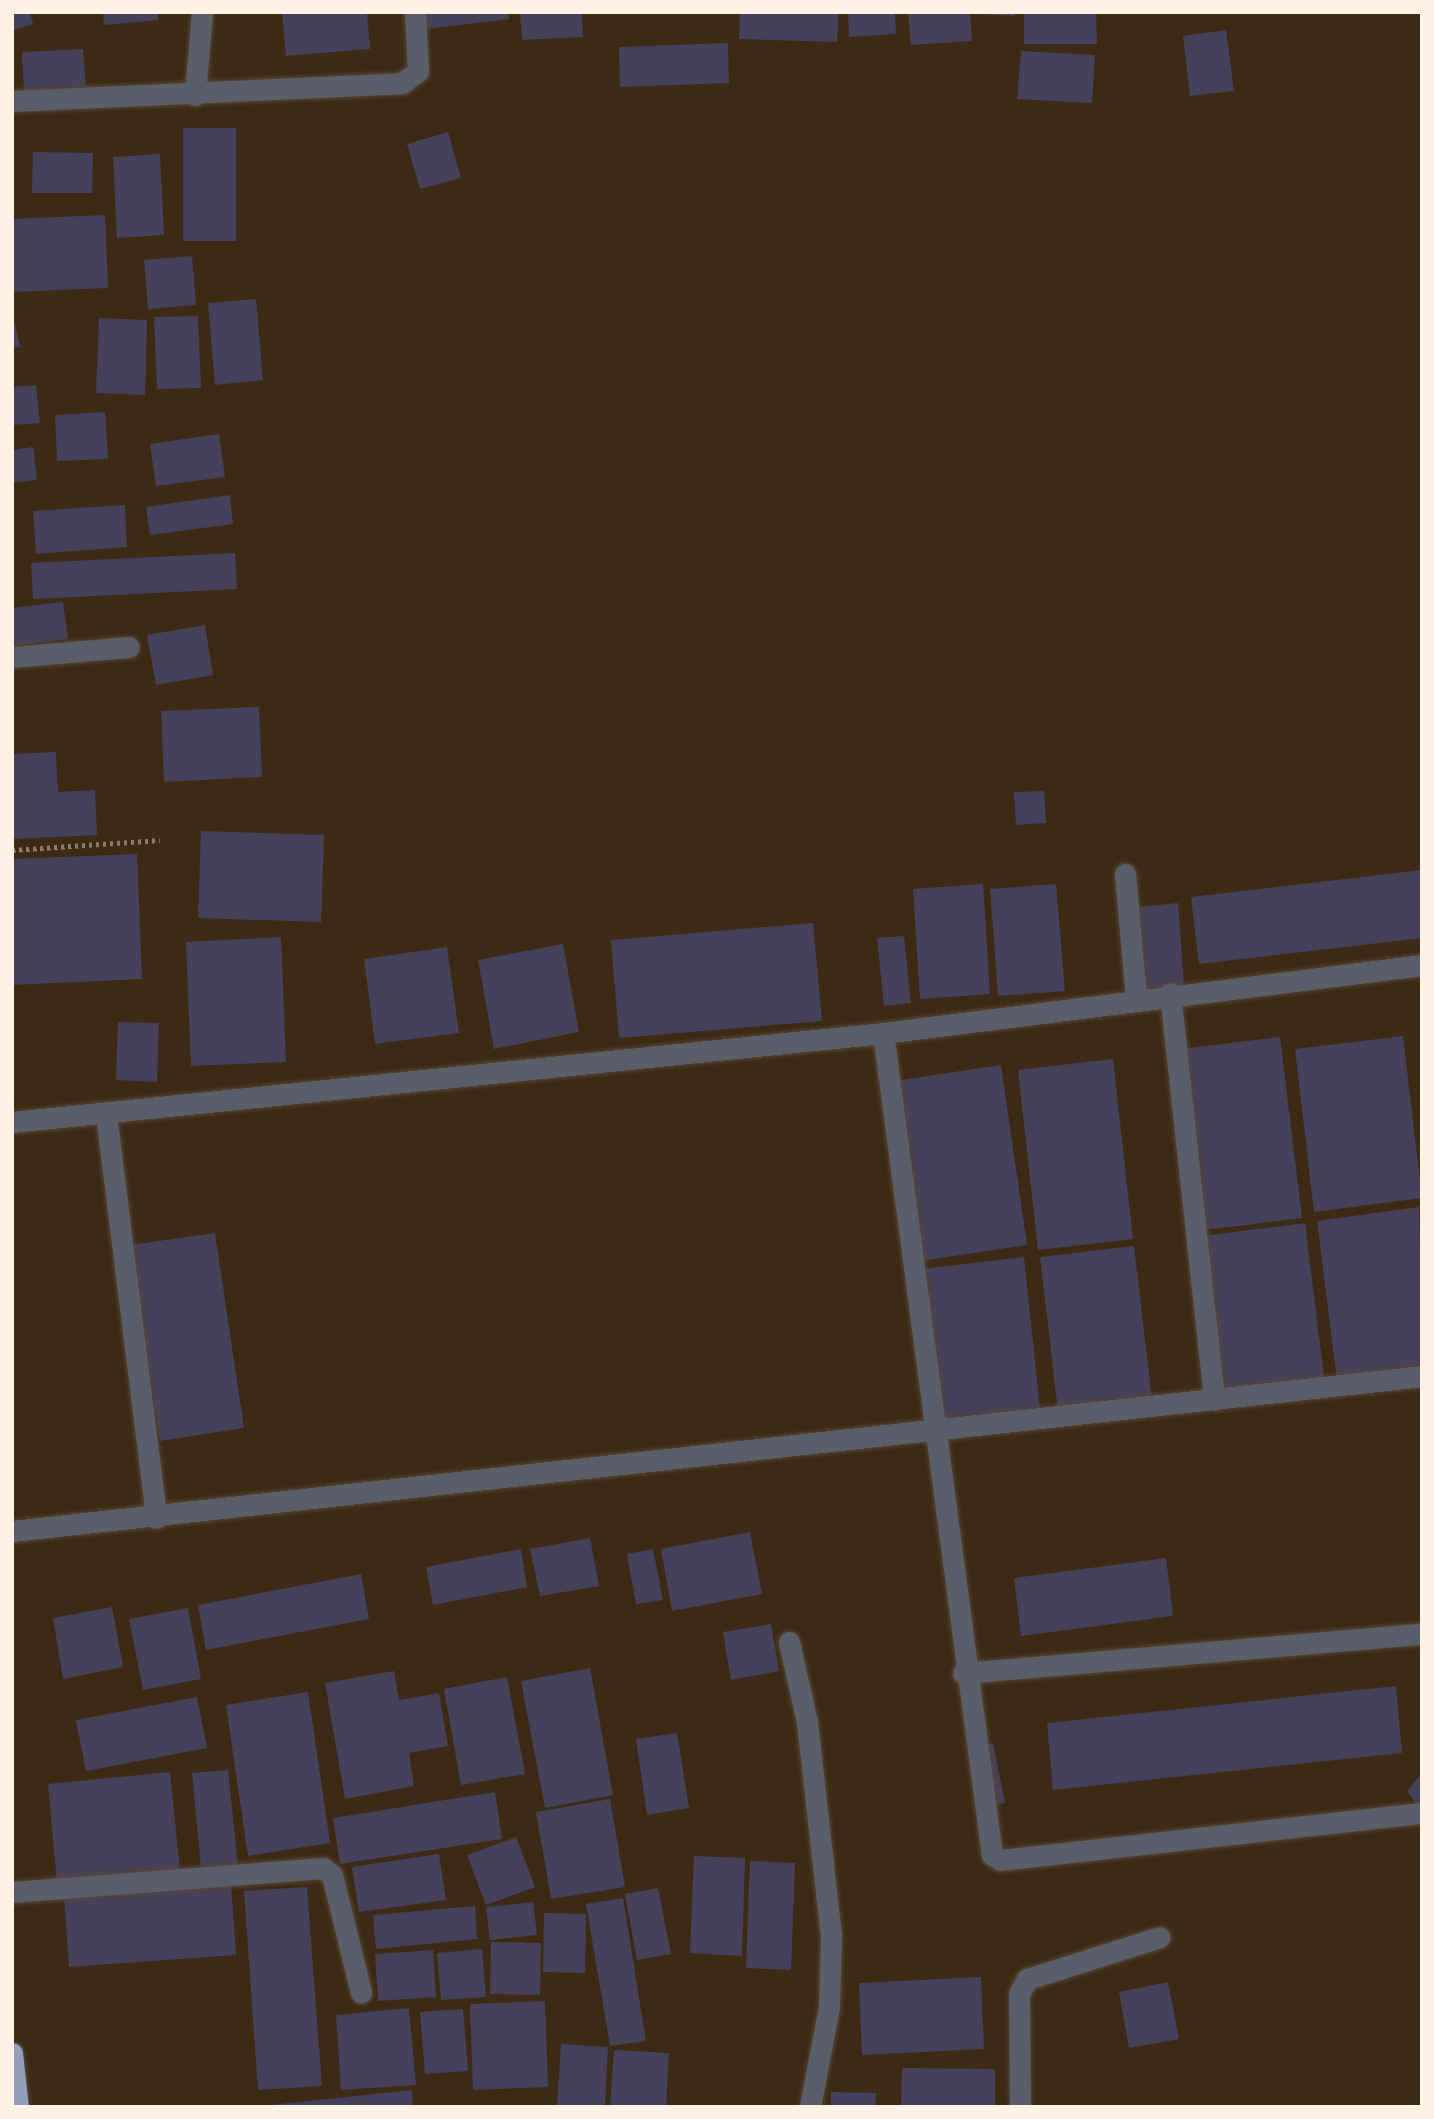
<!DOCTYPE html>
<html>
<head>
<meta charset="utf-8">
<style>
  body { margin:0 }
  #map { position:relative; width:1434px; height:2119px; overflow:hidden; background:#3c2a15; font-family:"Alegreya Sans",sans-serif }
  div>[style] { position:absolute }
  .building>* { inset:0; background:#46415b }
  .path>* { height:4.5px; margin-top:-2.25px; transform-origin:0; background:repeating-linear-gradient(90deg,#8b7b6a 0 3.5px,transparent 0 7px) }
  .roads { filter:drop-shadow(0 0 2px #574632) drop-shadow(0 0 2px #574632) }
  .lane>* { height:21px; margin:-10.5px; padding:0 10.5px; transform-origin:10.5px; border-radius:10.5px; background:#595e6a }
  .street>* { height:21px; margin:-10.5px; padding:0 10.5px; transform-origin:10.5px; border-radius:10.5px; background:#595e6a }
  .highway>* { height:21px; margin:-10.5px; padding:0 10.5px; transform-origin:10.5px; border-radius:10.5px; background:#93a0bb }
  span { translate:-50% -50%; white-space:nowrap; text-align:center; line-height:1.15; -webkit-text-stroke:5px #32200b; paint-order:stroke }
  .frame { position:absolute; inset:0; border:14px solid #fef2e5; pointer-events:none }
</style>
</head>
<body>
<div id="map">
  <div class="building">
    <i style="clip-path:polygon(12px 12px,30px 12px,33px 24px,12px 31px)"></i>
    <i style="clip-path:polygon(103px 12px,158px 12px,158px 20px,104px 25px)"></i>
    <i style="clip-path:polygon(282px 12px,367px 12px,370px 49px,286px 56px)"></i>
    <i style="clip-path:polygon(425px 12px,508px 12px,509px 19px,427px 29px)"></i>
    <i style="clip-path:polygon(520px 12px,582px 12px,583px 37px,522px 40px)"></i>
    <i style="clip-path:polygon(740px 12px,839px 12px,837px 42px,739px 39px)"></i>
    <i style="clip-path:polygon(848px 12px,895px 12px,896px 34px,849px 37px)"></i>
    <i style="clip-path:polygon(908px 12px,970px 12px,972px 41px,911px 45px)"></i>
    <i style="clip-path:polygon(982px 12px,1015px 12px,1015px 16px,982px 14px)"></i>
    <i style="clip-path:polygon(1024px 12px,1096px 12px,1097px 44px,1024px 44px)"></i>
    <i style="clip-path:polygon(1226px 30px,1234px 91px,1190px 96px,1183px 36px)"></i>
    <i style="clip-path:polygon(728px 43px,729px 83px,620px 87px,619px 47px)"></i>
    <i style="clip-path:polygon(83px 49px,86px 88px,24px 91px,22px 52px)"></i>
    <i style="clip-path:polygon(1021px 51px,1095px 55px,1092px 103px,1017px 99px)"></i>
    <i style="clip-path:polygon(183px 128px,236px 128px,236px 241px,183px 241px)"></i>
    <i style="clip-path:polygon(448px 132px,461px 178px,420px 189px,407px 144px)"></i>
    <i style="clip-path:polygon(33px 152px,93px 153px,92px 193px,32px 193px)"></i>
    <i style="clip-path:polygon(160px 154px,164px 235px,117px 238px,113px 157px)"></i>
    <i style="clip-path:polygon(105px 215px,108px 288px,12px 292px,12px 219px)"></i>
    <i style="clip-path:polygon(192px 256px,196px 305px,148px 309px,144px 260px)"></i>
    <i style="clip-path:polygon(256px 299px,263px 380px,215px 385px,208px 303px)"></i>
    <i style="clip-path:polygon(12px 310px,20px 347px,12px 348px)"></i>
    <i style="clip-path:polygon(198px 316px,201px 388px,157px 389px,154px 317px)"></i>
    <i style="clip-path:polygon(99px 318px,147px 320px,145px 395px,96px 393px)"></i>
    <i style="clip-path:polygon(36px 385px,40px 423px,13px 425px,12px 387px)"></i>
    <i style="clip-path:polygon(105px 412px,108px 459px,57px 461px,55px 415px)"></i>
    <i style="clip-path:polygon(219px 434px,225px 477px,156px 486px,150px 444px)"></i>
    <i style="clip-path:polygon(33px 447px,37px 480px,12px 483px,12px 450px)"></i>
    <i style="clip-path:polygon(230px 495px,233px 524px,150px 535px,146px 507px)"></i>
    <i style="clip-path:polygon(125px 505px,127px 547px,36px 554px,33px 511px)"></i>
    <i style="clip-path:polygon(235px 553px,237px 589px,33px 599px,31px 563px)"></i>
    <i style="clip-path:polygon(63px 602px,68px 639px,12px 646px,12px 608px)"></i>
    <i style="clip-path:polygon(205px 625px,213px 675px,156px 685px,147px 635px)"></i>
    <i style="clip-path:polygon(259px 707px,262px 777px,164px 782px,161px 711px)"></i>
    <i style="clip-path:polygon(56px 752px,58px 792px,95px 790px,97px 835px,12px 839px,12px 754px)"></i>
    <i style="clip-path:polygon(1044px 791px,1046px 823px,1016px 825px,1014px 792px)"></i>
    <i style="clip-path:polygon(201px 831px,324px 835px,321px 922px,198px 918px)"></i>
    <i style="clip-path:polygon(137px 854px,142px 979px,12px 985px,12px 859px)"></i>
    <i style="clip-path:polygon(1422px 870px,1422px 938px,1199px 964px,1191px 897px)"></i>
    <i style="clip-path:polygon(983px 884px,990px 994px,920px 999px,913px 889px)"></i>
    <i style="clip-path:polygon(1056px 884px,1065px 991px,998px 996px,990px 889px)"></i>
    <i style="clip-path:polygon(1178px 903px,1184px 986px,1146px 990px,1139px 907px)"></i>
    <i style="clip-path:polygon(813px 923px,822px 1021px,619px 1038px,611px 940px)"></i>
    <i style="clip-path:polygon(904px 936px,911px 1003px,884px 1006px,877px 938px)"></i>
    <i style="clip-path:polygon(281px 937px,286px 1062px,191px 1066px,186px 942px)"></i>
    <i style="clip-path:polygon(563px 944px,579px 1032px,494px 1049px,478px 960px)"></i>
    <i style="clip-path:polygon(447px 947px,459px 1033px,375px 1044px,364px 959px)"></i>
    <i style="clip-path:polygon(118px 1022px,159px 1023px,157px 1082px,116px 1080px)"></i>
    <i style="clip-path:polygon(1403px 1036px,1422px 1198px,1314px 1212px,1295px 1049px)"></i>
    <i style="clip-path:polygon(1280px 1037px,1302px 1218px,1204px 1230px,1181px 1049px)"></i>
    <i style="clip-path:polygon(1113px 1059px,1133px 1239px,1038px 1250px,1018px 1070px)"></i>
    <i style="clip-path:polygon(1001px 1065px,1027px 1245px,921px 1261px,894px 1081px)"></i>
    <i style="clip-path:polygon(1419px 1207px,1422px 1370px,1337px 1381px,1317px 1221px)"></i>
    <i style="clip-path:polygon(1305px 1223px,1325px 1385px,1222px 1398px,1202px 1236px)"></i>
    <i style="clip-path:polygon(215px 1233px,244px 1428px,160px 1441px,130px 1245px)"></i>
    <i style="clip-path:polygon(1134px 1246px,1152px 1399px,1058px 1411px,1040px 1257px)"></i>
    <i style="clip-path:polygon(1024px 1257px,1040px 1410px,937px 1421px,921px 1269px)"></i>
    <i style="clip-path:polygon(750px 1532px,762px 1594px,672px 1611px,661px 1549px)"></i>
    <i style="clip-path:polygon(590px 1538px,599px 1586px,540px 1596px,530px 1549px)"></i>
    <i style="clip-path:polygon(521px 1549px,527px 1587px,433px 1605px,426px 1567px)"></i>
    <i style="clip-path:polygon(653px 1549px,663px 1600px,636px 1604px,627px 1554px)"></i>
    <i style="clip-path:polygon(1166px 1558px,1173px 1616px,1021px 1636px,1014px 1578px)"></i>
    <i style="clip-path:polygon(361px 1574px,369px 1619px,206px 1650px,198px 1605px)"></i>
    <i style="clip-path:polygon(112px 1607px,123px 1667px,63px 1679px,53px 1618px)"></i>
    <i style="clip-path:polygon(188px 1608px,201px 1679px,143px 1690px,129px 1619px)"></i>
    <i style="clip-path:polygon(771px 1624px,779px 1671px,731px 1680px,723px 1632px)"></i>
    <i style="clip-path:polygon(590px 1668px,613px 1795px,545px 1808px,521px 1681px)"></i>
    <i style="clip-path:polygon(394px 1671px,399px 1700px,439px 1693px,448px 1746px,409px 1753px,414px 1786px,345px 1799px,325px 1683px)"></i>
    <i style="clip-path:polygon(507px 1677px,525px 1774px,461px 1785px,444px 1689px)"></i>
    <i style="clip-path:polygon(1396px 1686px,1402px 1753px,1053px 1790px,1047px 1723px)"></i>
    <i style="clip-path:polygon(308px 1692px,330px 1843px,248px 1856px,226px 1705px)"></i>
    <i style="clip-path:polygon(197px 1697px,207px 1748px,86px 1771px,76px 1720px)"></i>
    <i style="clip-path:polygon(677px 1733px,689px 1808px,647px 1815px,636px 1739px)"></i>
    <i style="clip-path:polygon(993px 1743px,1005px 1803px,988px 1806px,977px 1745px)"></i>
    <i style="clip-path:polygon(228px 1770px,238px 1865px,201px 1869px,192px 1773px)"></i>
    <i style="clip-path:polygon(170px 1772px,180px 1870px,57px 1883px,48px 1784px)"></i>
    <i style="clip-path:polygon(1422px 1773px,1422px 1802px,1417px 1805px,1407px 1791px)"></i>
    <i style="clip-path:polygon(495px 1792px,502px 1839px,340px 1864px,333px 1818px)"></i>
    <i style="clip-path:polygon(610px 1799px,625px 1887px,551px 1899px,536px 1812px)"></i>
    <i style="clip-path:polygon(516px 1837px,535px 1887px,486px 1905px,467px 1855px)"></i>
    <i style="clip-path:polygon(439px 1854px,446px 1900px,359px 1912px,352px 1867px)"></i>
    <i style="clip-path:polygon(694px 1856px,745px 1858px,742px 1956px,690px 1953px)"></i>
    <i style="clip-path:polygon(750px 1861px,795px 1863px,791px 1970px,746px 1968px)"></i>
    <i style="clip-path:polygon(231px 1884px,236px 1955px,69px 1967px,64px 1896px)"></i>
    <i style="clip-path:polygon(307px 1887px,322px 2086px,258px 2090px,244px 1891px)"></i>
    <i style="clip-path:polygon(658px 1888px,671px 1954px,637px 1960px,625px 1894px)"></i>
    <i style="clip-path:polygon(623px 1898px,646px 2041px,610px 2046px,586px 1904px)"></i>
    <i style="clip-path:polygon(533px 1902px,537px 1935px,490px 1940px,486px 1907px)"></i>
    <i style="clip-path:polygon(475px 1906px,477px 1939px,376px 1949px,373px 1915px)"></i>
    <i style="clip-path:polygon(544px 1913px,586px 1914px,585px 1973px,543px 1972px)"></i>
    <i style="clip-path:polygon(491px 1942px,541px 1943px,540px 1995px,490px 1994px)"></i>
    <i style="clip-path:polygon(482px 1949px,486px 1997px,441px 2000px,437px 1953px)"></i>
    <i style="clip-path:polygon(433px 1950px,436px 1997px,378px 2001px,375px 1954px)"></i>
    <i style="clip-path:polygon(981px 1977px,984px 2049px,862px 2055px,859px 1983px)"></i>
    <i style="clip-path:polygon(1168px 1982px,1179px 2039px,1129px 2048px,1119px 1992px)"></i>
    <i style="clip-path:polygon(545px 2001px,548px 2087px,473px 2090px,470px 2004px)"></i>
    <i style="clip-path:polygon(409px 2008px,416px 2085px,341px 2090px,336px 2015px)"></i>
    <i style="clip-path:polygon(463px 2009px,468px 2071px,425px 2074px,420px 2012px)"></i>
    <i style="clip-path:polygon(561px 2044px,608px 2047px,605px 2107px,557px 2107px)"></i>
    <i style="clip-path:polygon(614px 2050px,669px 2053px,666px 2107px,610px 2107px)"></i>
    <i style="clip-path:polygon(902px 2068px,995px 2069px,995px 2107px,901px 2107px)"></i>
    <i style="clip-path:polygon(412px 2090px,413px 2107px,272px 2107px,271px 2105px)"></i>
    <i style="clip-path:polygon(831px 2092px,876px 2093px,875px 2107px,831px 2107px)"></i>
  </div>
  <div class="path">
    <i style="left:12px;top:850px;width:148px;rotate:-3.9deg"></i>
  </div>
  <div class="roads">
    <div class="lane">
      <i style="left:12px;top:657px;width:117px;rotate:-4.9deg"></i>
      <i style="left:1125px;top:874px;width:124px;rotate:84.9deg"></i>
    </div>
    <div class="street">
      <i style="left:195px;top:95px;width:83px;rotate:-85.2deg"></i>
      <i style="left:12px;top:101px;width:390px;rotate:-2.6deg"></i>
      <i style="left:402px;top:83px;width:20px;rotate:-37deg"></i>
      <i style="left:418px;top:71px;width:59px;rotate:-92.9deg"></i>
      <i style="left:1170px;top:993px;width:409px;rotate:83.8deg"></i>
      <i style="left:883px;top:1033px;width:829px;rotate:82.45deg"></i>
      <i style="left:992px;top:1855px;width:10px;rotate:29deg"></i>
      <i style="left:1001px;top:1860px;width:424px;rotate:-6.4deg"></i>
      <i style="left:106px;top:1114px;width:407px;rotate:82.9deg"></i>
      <i style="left:12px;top:1122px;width:876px;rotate:-5.83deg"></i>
      <i style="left:883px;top:1033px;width:543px;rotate:-7.19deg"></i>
      <i style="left:12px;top:1531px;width:1418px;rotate:-6.27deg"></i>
      <i style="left:789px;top:1642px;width:82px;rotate:77.3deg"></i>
      <i style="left:807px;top:1722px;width:214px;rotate:83.6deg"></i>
      <i style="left:831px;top:1935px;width:72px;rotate:91.6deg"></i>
      <i style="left:829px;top:2007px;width:102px;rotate:100.8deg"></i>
      <i style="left:963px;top:1673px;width:461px;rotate:-4.9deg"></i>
      <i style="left:12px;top:1892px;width:312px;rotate:-4.4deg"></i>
      <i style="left:323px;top:1868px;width:11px;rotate:38deg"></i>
      <i style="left:332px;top:1875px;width:121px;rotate:76.1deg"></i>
      <i style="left:1020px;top:2107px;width:113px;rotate:-90.5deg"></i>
      <i style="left:1019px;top:1994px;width:17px;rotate:-62deg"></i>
      <i style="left:1027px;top:1979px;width:139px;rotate:-17.5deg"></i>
    </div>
    <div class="highway">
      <i style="left:12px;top:2053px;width:54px;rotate:83.7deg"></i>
    </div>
  </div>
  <div class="frame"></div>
</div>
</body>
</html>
